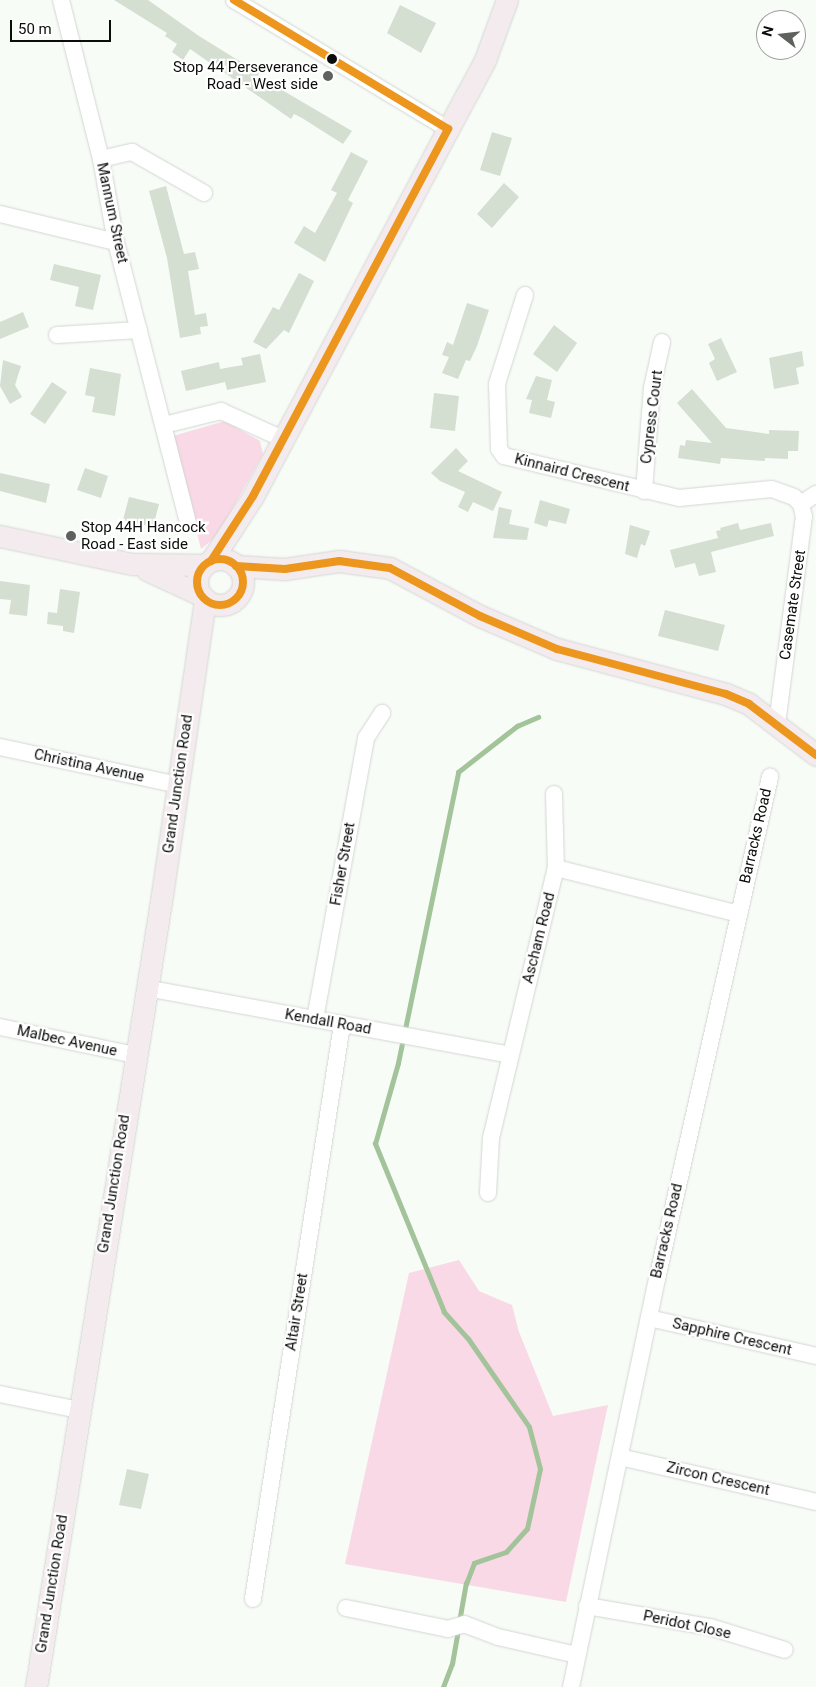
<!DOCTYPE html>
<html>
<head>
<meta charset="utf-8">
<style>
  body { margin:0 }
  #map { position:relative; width:816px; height:1687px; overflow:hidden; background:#f8fcf7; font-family:Roboto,sans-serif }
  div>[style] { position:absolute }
  .green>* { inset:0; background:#f9d9e6 }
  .stream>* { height:4.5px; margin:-2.25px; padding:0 2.25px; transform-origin:2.25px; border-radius:2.25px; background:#a3c39a }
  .building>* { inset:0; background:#d4ded1 }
  .roads { filter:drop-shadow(0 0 1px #d3d6d3) drop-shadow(0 0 1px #d3d6d3) }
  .minor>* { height:16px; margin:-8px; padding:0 8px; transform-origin:8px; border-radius:8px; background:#fefffe }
  .major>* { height:21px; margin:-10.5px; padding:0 10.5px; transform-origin:10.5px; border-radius:10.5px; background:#f4ebef }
  .major>.ring { margin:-10.5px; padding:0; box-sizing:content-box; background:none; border:21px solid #f4ebef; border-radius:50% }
  .bus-1>* { height:8px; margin:-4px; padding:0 4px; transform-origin:4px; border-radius:4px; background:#ed961d }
  .bus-1>.ring { margin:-4px; padding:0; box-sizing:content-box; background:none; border:8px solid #ed961d; border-radius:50% }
  .dots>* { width:14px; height:14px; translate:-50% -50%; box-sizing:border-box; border:2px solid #fff; border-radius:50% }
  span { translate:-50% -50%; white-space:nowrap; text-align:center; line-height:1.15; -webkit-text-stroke:4.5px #fff; paint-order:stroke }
  .poi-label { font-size:15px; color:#0b0d0b }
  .right { translate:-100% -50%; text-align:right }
  .left { translate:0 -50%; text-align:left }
  .street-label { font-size:15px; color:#0b0d0b }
  .north { position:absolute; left:756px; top:10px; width:50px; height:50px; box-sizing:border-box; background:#fff; border:1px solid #9d9e9d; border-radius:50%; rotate:286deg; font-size:14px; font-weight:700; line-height:20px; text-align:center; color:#0b0d0b }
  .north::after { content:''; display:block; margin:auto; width:18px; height:22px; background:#5e615e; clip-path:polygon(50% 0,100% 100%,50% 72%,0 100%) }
  .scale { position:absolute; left:10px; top:20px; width:101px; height:22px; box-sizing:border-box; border:2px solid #0b0d0b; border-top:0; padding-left:6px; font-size:15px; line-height:18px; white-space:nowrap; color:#0b0d0b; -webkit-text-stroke:4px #fff; paint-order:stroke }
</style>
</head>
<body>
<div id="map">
  <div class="green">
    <i style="clip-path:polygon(225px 421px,260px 441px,263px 454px,217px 536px,201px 549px,173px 436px)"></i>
    <i style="clip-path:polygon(459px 1260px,479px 1291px,512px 1305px,519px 1332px,553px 1416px,608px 1405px,566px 1602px,345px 1564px,409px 1273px)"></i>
  </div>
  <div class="stream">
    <i style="left:459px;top:1622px;width:39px;rotate:-80deg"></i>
    <i style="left:466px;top:1584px;width:22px;rotate:-69deg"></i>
    <i style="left:474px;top:1563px;width:34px;rotate:-19deg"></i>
    <i style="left:506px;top:1552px;width:31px;rotate:-48deg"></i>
    <i style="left:527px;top:1529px;width:61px;rotate:-77.8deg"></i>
    <i style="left:540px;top:1469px;width:43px;rotate:-104.7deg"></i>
    <i style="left:529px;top:1427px;width:107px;rotate:-124.7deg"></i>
    <i style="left:468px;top:1339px;width:36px;rotate:-132deg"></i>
    <i style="left:444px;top:1312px;width:182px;rotate:-112.3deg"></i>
    <i style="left:375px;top:1144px;width:84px;rotate:-74.1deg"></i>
    <i style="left:398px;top:1063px;width:297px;rotate:-78.3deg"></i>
    <i style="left:458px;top:772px;width:75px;rotate:-37.9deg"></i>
    <i style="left:517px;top:726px;width:23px;rotate:-23deg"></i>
    <i style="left:443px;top:1687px;width:25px;rotate:-69deg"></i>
    <i style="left:452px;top:1664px;width:35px;rotate:-80deg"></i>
  </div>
  <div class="building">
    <i style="clip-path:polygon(114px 0,148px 0,199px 36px,259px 73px,258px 76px,352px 131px,343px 144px,302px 118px,294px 114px,291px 119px,190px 49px,183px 60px,172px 52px,177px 44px,165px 36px,167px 33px)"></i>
    <i style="clip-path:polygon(400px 5px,436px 23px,421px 53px,387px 33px)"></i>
    <i style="clip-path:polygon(492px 132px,512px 138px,500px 176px,480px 170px)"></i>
    <i style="clip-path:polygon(351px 152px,368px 161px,348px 200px,353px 203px,325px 262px,294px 243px,304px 226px,315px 233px,337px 193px,331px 190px)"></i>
    <i style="clip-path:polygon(504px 183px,519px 197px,492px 228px,477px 214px)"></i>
    <i style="clip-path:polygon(166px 186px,184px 254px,195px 252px,199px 269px,188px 271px,195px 315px,206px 313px,208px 326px,200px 327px,201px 334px,180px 338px,167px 258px,149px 191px)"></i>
    <i style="clip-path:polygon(54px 264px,101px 275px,93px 310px,75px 306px,79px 287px,50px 280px)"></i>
    <i style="clip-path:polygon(299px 273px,314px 281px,289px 333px,284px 330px,266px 349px,253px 342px,273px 307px,279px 310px)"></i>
    <i style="clip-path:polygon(467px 303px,489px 310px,477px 346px,470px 361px,466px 360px,458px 379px,442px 373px,449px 357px,442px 355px,447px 342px,453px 345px)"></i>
    <i style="clip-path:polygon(23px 312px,29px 327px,0 339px,0 322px)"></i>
    <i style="clip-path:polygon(554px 325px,577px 343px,557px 372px,533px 354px)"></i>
    <i style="clip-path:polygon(721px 338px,737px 372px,717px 381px,709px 363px,715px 359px,708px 344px)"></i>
    <i style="clip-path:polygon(802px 351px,804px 366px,796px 368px,799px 384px,774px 389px,769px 358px)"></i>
    <i style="clip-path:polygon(260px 354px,266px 382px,227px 390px,225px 382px,186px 391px,181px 371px,219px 362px,220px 369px,243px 365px,241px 358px)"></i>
    <i style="clip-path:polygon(3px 360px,21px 366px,15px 385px,22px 397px,10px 404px,0 386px)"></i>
    <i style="clip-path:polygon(90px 368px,121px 374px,115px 416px,92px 412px,95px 397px,85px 395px)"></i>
    <i style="clip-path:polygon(536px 376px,552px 380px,547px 400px,555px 402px,551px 418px,529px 413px,532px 400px,526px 399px)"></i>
    <i style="clip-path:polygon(52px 382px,67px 392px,45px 424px,30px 414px)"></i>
    <i style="clip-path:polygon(692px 389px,726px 428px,769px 434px,769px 430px,799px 431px,798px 451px,788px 451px,788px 459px,765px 458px,765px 461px,721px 458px,720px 464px,678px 458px,680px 445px,685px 446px,686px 440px,712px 443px,677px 403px)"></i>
    <i style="clip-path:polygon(434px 393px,459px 396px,455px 431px,430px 428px)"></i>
    <i style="clip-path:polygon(456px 448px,468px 461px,458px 471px,502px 492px,493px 511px,473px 502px,468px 512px,458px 507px,465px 492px,440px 481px,431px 473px)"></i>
    <i style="clip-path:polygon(85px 468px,108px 476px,101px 498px,77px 490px)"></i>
    <i style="clip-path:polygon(0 473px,50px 484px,46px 503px,0 491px)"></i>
    <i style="clip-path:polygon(129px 497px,159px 504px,153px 527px,123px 520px)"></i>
    <i style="clip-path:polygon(540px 500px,570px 509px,566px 524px,549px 520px,547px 527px,534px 523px)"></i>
    <i style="clip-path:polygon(499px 507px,512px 510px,509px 524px,529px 528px,527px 540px,493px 538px)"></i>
    <i style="clip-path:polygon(738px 523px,740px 530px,771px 523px,774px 536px,711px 552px,716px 572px,699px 576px,695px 563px,675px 568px,670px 550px,718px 538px,716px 531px,721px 530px,720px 528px)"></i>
    <i style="clip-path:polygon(630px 525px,650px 531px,645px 546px,641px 544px,637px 558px,625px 554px)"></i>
    <i style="clip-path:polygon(0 581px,30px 585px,27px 616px,9px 614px,11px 600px,0 599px)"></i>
    <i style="clip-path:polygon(60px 589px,80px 592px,74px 633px,63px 631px,63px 626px,47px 624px,48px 612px,57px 613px)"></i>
    <i style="clip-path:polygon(665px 610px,725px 625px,718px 651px,658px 636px)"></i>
    <i style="clip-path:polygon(127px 1469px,149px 1474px,141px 1509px,119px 1505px)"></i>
  </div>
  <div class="roads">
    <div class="minor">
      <i style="left:61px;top:0;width:164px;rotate:75.9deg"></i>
      <i style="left:101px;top:159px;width:84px;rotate:79.8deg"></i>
      <i style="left:116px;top:242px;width:289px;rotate:75.6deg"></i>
      <i style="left:234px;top:0;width:250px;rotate:31.1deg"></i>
      <i style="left:101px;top:159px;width:32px;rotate:-13deg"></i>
      <i style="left:132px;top:152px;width:83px;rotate:29.7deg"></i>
      <i style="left:0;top:214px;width:119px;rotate:13.6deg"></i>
      <i style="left:525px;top:295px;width:93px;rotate:107.5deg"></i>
      <i style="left:497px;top:384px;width:65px;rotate:88.2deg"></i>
      <i style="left:499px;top:449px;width:9px;rotate:54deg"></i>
      <i style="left:504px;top:456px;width:180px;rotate:13.5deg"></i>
      <i style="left:679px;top:498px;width:93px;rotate:-5.5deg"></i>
      <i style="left:772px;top:489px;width:23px;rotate:20deg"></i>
      <i style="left:794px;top:497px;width:10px;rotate:45deg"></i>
      <i style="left:57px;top:335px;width:82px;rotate:-3.5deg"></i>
      <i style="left:164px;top:425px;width:59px;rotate:-13.8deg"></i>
      <i style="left:221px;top:411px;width:68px;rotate:24.3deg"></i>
      <i style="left:644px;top:491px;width:103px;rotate:-85.6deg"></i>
      <i style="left:652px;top:388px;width:47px;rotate:-77.7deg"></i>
      <i style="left:777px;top:724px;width:209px;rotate:-82.6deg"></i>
      <i style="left:804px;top:517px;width:13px;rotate:-103deg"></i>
      <i style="left:801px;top:504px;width:18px;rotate:-34deg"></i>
      <i style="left:0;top:747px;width:183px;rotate:12deg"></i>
      <i style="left:554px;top:794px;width:74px;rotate:88.5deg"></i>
      <i style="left:146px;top:988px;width:370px;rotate:10.4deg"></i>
      <i style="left:315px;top:1019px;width:286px;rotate:-79.7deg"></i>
      <i style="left:366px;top:738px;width:30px;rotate:-57deg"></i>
      <i style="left:0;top:1027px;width:138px;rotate:11.7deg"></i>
      <i style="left:488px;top:1193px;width:55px;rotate:-86.9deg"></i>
      <i style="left:491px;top:1138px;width:278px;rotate:-76.5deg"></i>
      <i style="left:556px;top:868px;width:189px;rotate:14.1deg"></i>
      <i style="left:649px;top:1318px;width:171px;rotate:12.8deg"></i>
      <i style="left:0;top:1394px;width:81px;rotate:11.4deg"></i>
      <i style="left:620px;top:1457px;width:201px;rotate:12.9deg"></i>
      <i style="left:253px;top:1599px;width:581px;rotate:-81.19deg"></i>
      <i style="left:587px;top:1606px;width:125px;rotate:9.7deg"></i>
      <i style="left:710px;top:1627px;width:78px;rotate:17deg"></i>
      <i style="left:346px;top:1608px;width:104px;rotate:11.6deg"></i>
      <i style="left:448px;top:1629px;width:17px;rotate:-17deg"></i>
      <i style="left:464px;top:1624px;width:36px;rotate:21deg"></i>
      <i style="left:498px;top:1637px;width:81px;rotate:12.8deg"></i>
      <i style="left:571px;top:1687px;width:417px;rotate:-78.1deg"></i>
      <i style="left:657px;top:1279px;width:515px;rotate:-77.31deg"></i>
    </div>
    <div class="major">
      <i style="left:0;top:536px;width:135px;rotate:12deg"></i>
      <i style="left:132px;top:564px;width:72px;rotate:0.8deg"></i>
      <i class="ring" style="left:197px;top:559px;width:25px;height:25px"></i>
      <i style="left:211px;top:561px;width:77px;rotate:-57.1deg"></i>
      <i style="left:253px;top:496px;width:455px;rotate:-62deg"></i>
      <i style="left:467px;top:94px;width:38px;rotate:-62deg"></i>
      <i style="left:485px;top:60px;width:64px;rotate:-69.9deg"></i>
      <i style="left:236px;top:566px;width:49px;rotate:3.5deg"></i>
      <i style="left:285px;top:569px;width:55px;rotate:-8.4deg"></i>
      <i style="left:339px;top:561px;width:51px;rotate:7.8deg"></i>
      <i style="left:390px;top:568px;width:102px;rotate:28.1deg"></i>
      <i style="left:480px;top:616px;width:84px;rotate:23.2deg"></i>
      <i style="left:557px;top:649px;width:175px;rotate:14.9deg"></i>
      <i style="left:726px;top:694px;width:25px;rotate:23deg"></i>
      <i style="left:749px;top:704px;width:84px;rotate:37.3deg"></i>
      <i style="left:147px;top:570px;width:60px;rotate:24.8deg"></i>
      <i style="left:36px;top:1687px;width:802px;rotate:-80.96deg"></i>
      <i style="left:162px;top:895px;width:299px;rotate:-81.7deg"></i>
    </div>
  </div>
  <div class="bus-1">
    <i class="ring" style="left:197px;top:559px;width:38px;height:38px"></i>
    <i style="left:211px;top:561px;width:77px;rotate:-57.1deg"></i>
    <i style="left:253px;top:496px;width:416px;rotate:-62deg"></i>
    <i style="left:448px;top:129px;width:250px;rotate:-148.9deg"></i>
    <i style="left:236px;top:566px;width:49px;rotate:3.5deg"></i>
    <i style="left:285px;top:569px;width:55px;rotate:-8.4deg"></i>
    <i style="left:339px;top:561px;width:51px;rotate:7.8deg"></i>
    <i style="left:390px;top:568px;width:102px;rotate:28.1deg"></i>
    <i style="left:480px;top:616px;width:84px;rotate:23.2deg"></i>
    <i style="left:557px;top:649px;width:175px;rotate:14.9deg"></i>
    <i style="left:726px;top:694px;width:25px;rotate:23deg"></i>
    <i style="left:749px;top:704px;width:84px;rotate:37.3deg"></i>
  </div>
  <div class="dots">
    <i style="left:332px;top:59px;background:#0b0d0b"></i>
    <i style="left:328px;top:76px;background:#5e615e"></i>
    <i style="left:71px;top:536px;background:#5e615e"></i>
  </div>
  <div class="poi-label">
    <span class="right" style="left:318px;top:76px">Stop 44 Perseverance<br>Road - West side</span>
    <span class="left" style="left:81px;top:536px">Stop 44H Hancock<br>Road - East side</span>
  </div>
  <div class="street-label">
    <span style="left:112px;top:213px;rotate:78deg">Mannum Street</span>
    <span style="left:652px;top:417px;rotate:-83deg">Cypress Court</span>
    <span style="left:572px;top:473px;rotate:14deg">Kinnaird Crescent</span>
    <span style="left:793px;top:605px;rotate:-82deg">Casemate Street</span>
    <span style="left:89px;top:766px;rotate:12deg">Christina Avenue</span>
    <span style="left:178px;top:784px;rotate:-82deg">Grand Junction Road</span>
    <span style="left:756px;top:836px;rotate:-77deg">Barracks Road</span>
    <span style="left:343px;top:864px;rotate:-80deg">Fisher Street</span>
    <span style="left:539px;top:938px;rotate:-76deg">Ascham Road</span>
    <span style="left:328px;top:1022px;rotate:10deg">Kendall Road</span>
    <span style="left:67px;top:1041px;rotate:12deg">Malbec Avenue</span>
    <span style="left:114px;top:1184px;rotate:-81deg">Grand Junction Road</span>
    <span style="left:667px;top:1231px;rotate:-77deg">Barracks Road</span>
    <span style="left:297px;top:1312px;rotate:-81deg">Altair Street</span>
    <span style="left:732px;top:1337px;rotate:13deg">Sapphire Crescent</span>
    <span style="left:718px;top:1479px;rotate:13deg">Zircon Crescent</span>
    <span style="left:52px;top:1584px;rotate:-81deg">Grand Junction Road</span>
    <span style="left:687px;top:1625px;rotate:12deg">Peridot Close</span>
  </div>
  <div class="north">N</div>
  <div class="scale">50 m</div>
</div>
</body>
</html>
